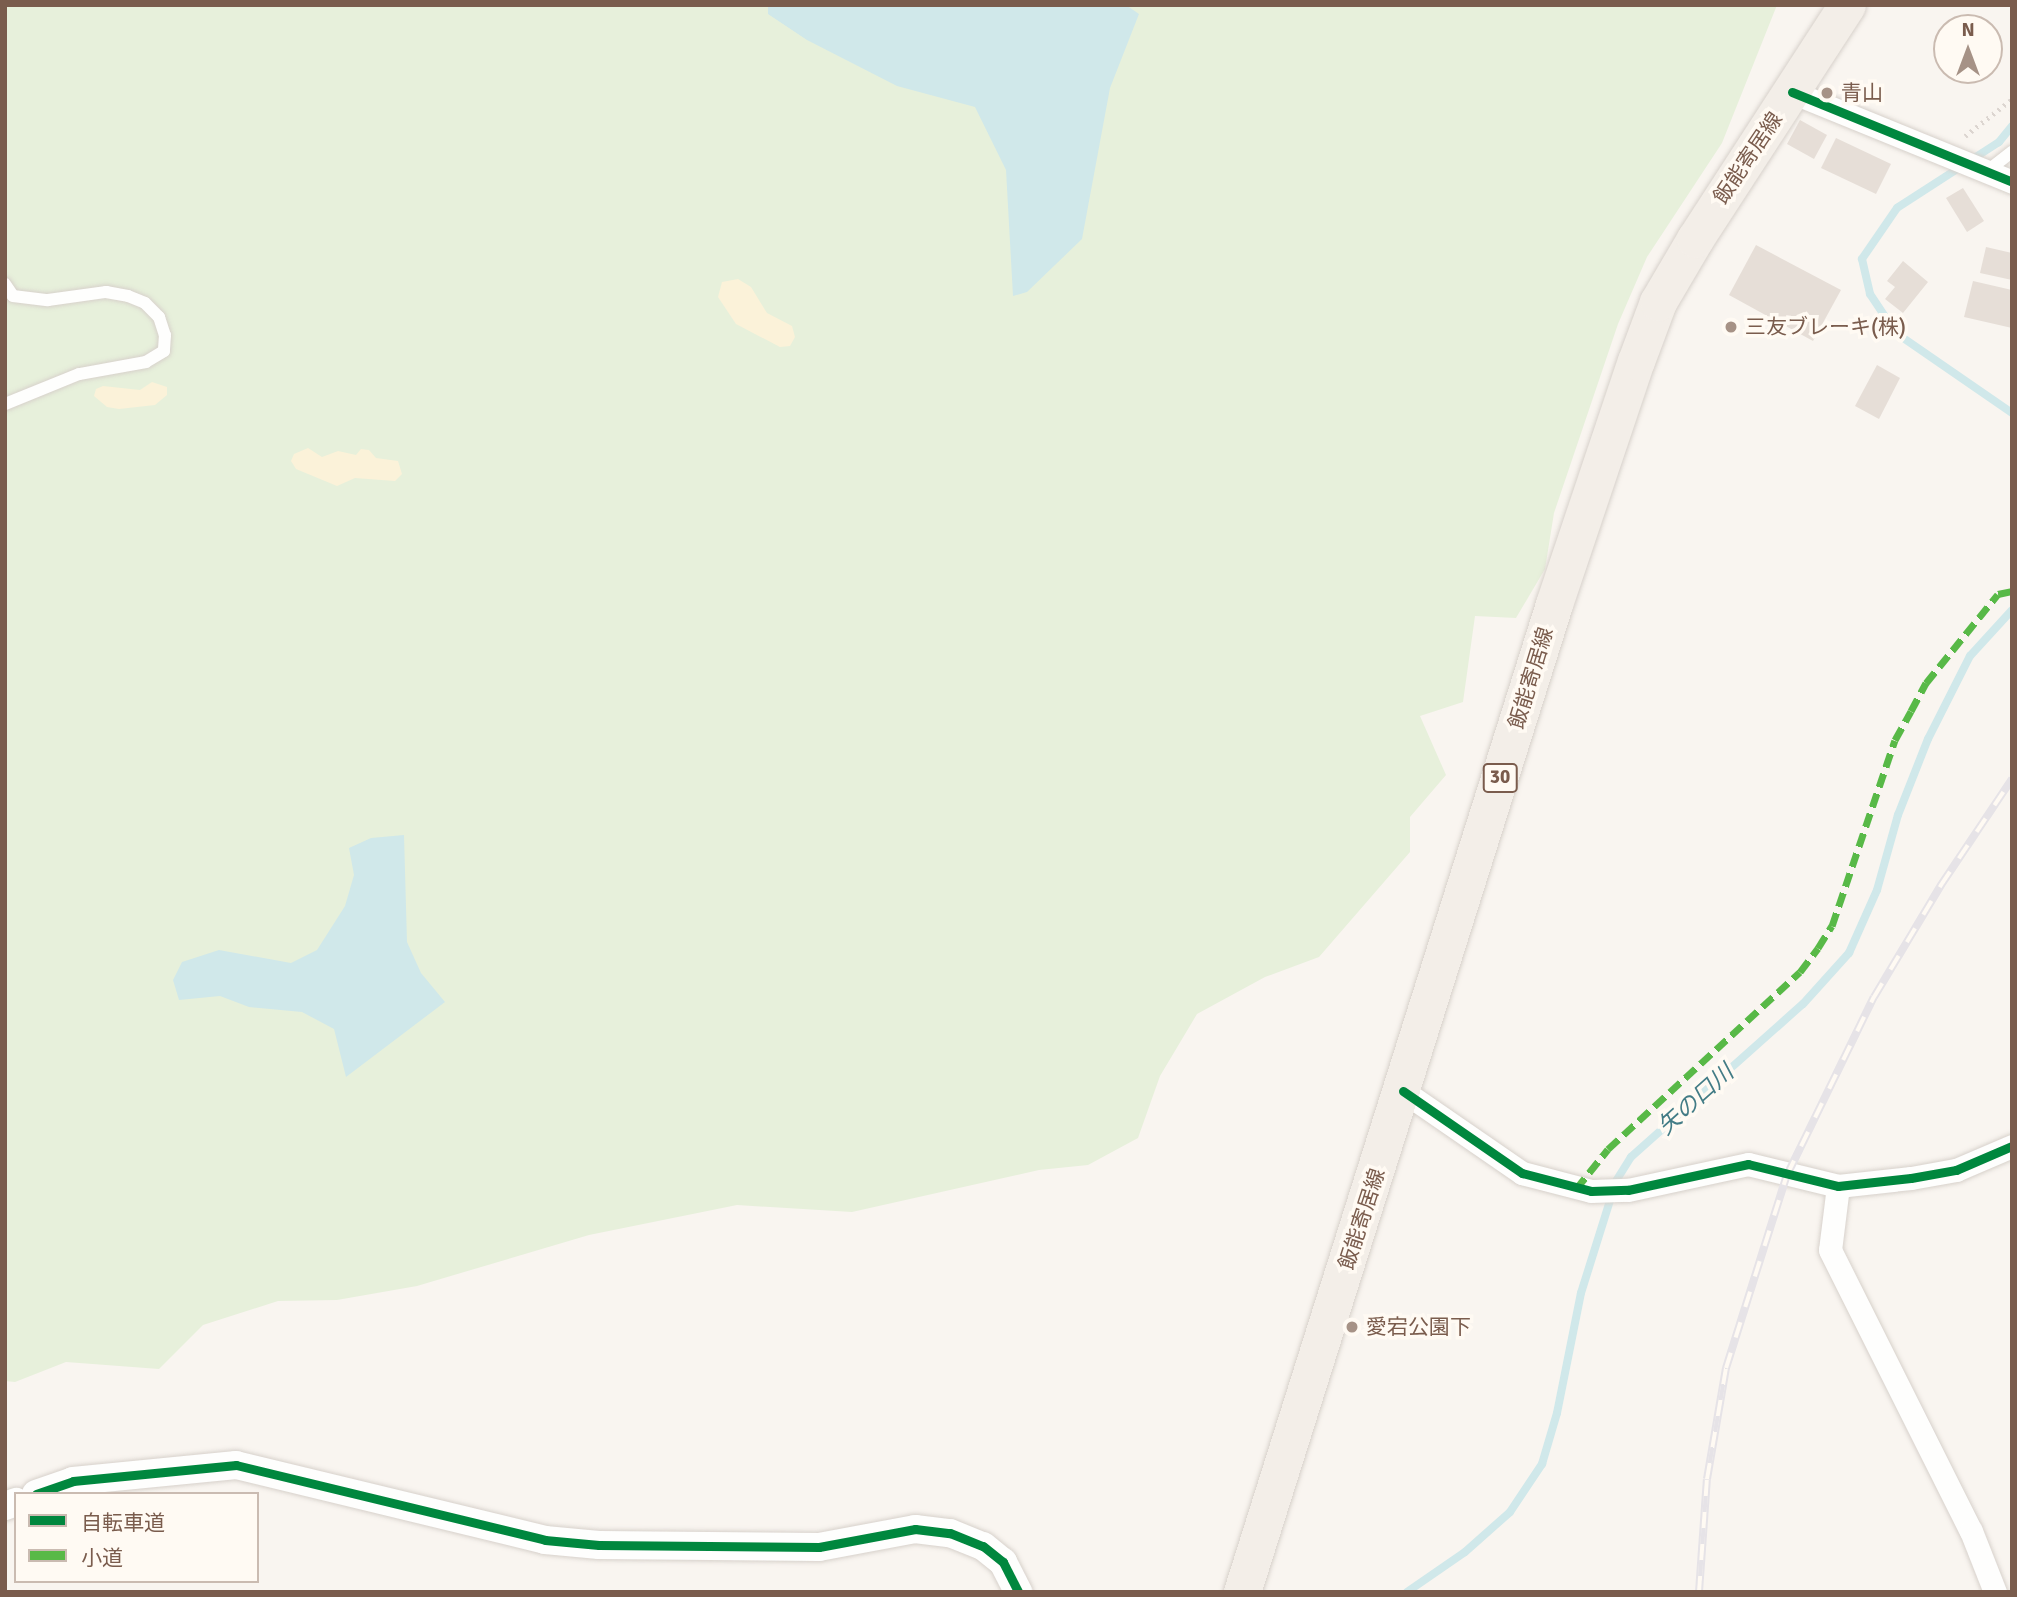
<!DOCTYPE html>
<html>
<head>
<meta charset="utf-8">
<style>
  body { margin:0 }
  #map { position:relative; width:2017px; height:1597px; overflow:hidden; background:#f9f5f0; font-family:Signika,"Noto Sans JP",sans-serif }
  div>[style] { position:absolute }
  .green>* { inset:0; background:#e7f0db }
  .sand>* { inset:0; background:#fbf2d9 }
  .water>* { inset:0; background:#d0e8ea }
  .stream>* { height:8px; margin:-4px; padding:0 4px; transform-origin:4px; border-radius:4px; background:#d0e8ea }
  .building>* { inset:0; background:#e6ded7 }
  .path>* { height:4.5px; margin-top:-2.25px; transform-origin:0; background:repeating-linear-gradient(90deg,#dcd5d0 0 2px,transparent 0 7px) }
  .roads { filter:drop-shadow(0 0 2px #d7d1cb) drop-shadow(0 0 2px #d7d1cb) }
  .service>* { height:12px; margin:-6px; padding:0 6px; transform-origin:6px; border-radius:6px; background:#fefefd }
  .minor>* { height:23px; margin:-11.5px; padding:0 11.5px; transform-origin:11.5px; border-radius:11.5px; background:#fefefd }
  .tertiary>* { height:28px; margin:-14px; padding:0 14px; transform-origin:14px; border-radius:14px; background:#fefefd }
  .primary>* { height:37px; margin:-18.5px; padding:0 18.5px; transform-origin:18.5px; border-radius:18.5px; background:#f3eee8 }
  .rail>* { height:8px; margin-top:-4px; transform-origin:0; background:repeating-linear-gradient(90deg,#fffaf3 0 16px,#e6e3e7 0 32px); box-sizing:border-box; border-block:2px solid #e6e3e7 }
  .quiet>* { height:7px; margin-top:-3.5px; transform-origin:0; background:repeating-linear-gradient(90deg,#58b947 0 14px,transparent 0 21px) }
  .cycleway>* { height:9px; margin:-4.5px; padding:0 4.5px; transform-origin:4.5px; border-radius:4.5px; background:#00873e }
  .dots>* { width:19px; height:19px; translate:-50% -50%; box-sizing:border-box; border:4px solid #fffaf3; border-radius:50% }
  span { translate:-50% -50%; white-space:nowrap; text-align:center; line-height:1.15; -webkit-text-stroke:7px #fffaf3; paint-order:stroke }
  .shield-label span { padding:2px 5px; background:#fffaf3; border:2px solid; border-radius:5px; -webkit-text-stroke-width:0 }
  .shield-label { font-size:19px; color:#7a5c4d; font-weight:700 }
  .poi-label { font-size:21px; color:#7a5c4d }
  .left { translate:0 -50%; text-align:left }
  .street-label { font-size:21px; color:#7a5c4d }
  .water-label { font-size:23px; color:#437c86; font-style:italic }
  .frame { position:absolute; inset:0; border:7px solid #7a5c4d; pointer-events:none }
  .legend { position:absolute; left:14px; top:1492px; width:245px; height:91px; box-sizing:border-box; background:#fffaf3; border:2px solid #cabbb1; margin:0; padding:9px 12px; list-style:none; font-size:21px; color:#7a5c4d }
  .legend li { display:flex; align-items:center; gap:14px; height:35px }
  .legend b { width:35px; border:2px solid #cabbb1 }
  .north { position:absolute; left:1933px; top:14px; width:70px; height:70px; box-sizing:border-box; background:#fffaf3; border:2px solid #cabbb1; border-radius:50%; rotate:0deg; font-size:19px; font-weight:700; line-height:28px; text-align:center; color:#7a5c4d }
  .north::after { content:''; display:block; margin:auto; width:24px; height:32px; background:#a69286; clip-path:polygon(50% 0,100% 100%,50% 72%,0 100%) }
</style>
</head>
<body>
<div id="map">
  <div class="green">
    <i style="clip-path:polygon(5px 5px,1777px 5px,1722px 143px,1647px 257px,1618px 324px,1554px 513px,1545px 569px,1516px 618px,1475px 616px,1463px 702px,1420px 716px,1446px 775px,1410px 817px,1410px 852px,1319px 957px,1265px 977px,1197px 1014px,1160px 1076px,1138px 1138px,1088px 1165px,1039px 1170px,852px 1212px,737px 1205px,589px 1235px,417px 1286px,337px 1300px,278px 1301px,203px 1325px,159px 1369px,66px 1362px,15px 1382px,5px 1381px)"></i>
  </div>
  <div class="sand">
    <i style="clip-path:polygon(738px 279px,751px 287px,767px 313px,792px 326px,795px 337px,790px 346px,780px 347px,736px 324px,718px 297px,722px 282px)"></i>
    <i style="clip-path:polygon(152px 382px,167px 387px,167px 395px,155px 405px,119px 409px,107px 407px,94px 396px,96px 389px,103px 386px,140px 390px)"></i>
    <i style="clip-path:polygon(308px 448px,322px 457px,338px 451px,356px 455px,361px 449px,369px 450px,376px 458px,398px 461px,402px 474px,395px 481px,355px 478px,337px 486px,296px 469px,291px 461px,294px 454px)"></i>
  </div>
  <div class="water">
    <i style="clip-path:polygon(768px 5px,1126px 5px,1139px 14px,1110px 88px,1082px 239px,1027px 292px,1013px 296px,1006px 170px,975px 107px,897px 86px,807px 40px,768px 14px)"></i>
    <i style="clip-path:polygon(404px 835px,407px 942px,421px 973px,445px 1002px,346px 1077px,334px 1029px,302px 1012px,249px 1007px,220px 996px,179px 1000px,173px 980px,182px 962px,219px 950px,291px 963px,317px 950px,345px 906px,354px 875px,349px 848px,371px 838px)"></i>
  </div>
  <div class="stream">
    <i style="left:2012px;top:126px;width:21px;rotate:129deg"></i>
    <i style="left:1999px;top:142px;width:121px;rotate:147.1deg"></i>
    <i style="left:1897px;top:208px;width:62px;rotate:124.5deg"></i>
    <i style="left:1862px;top:259px;width:36px;rotate:77deg"></i>
    <i style="left:1870px;top:294px;width:47px;rotate:56.3deg"></i>
    <i style="left:1896px;top:333px;width:141px;rotate:34.6deg"></i>
    <i style="left:1407px;top:1592px;width:70px;rotate:-34.6deg"></i>
    <i style="left:1465px;top:1552px;width:60px;rotate:-41.6deg"></i>
    <i style="left:1510px;top:1512px;width:58px;rotate:-56.3deg"></i>
    <i style="left:1542px;top:1464px;width:53px;rotate:-73.6deg"></i>
    <i style="left:1557px;top:1413px;width:122px;rotate:-78.7deg"></i>
    <i style="left:1581px;top:1293px;width:117px;rotate:-72.6deg"></i>
    <i style="left:1616px;top:1181px;width:28px;rotate:-58deg"></i>
    <i style="left:1631px;top:1157px;width:230px;rotate:-41.7deg"></i>
    <i style="left:1803px;top:1004px;width:69px;rotate:-48deg"></i>
    <i style="left:1849px;top:953px;width:69px;rotate:-66deg"></i>
    <i style="left:1877px;top:890px;width:78px;rotate:-74.4deg"></i>
    <i style="left:1898px;top:815px;width:82px;rotate:-68.5deg"></i>
    <i style="left:1928px;top:739px;width:93px;rotate:-63.2deg"></i>
    <i style="left:1970px;top:656px;width:62px;rotate:-47.6deg"></i>
  </div>
  <div class="building">
    <i style="clip-path:polygon(1800px 120px,1827px 135px,1814px 159px,1787px 144px)"></i>
    <i style="clip-path:polygon(1836px 138px,1891px 164px,1876px 194px,1821px 168px)"></i>
    <i style="clip-path:polygon(1963px 188px,1984px 221px,1967px 232px,1946px 198px)"></i>
    <i style="clip-path:polygon(1756px 245px,1841px 290px,1813px 341px,1729px 295px)"></i>
    <i style="clip-path:polygon(1986px 247px,2012px 253px,2012px 280px,1980px 273px)"></i>
    <i style="clip-path:polygon(1903px 261px,1928px 282px,1903px 313px,1885px 299px,1895px 287px,1887px 281px)"></i>
    <i style="clip-path:polygon(1973px 281px,2012px 290px,2012px 328px,1964px 317px)"></i>
    <i style="clip-path:polygon(1877px 365px,1900px 378px,1879px 419px,1855px 406px)"></i>
  </div>
  <div class="path">
    <i style="left:1965px;top:136px;width:60px;rotate:-38.2deg"></i>
  </div>
  <div class="roads">
    <div class="service">
      <i style="left:1986px;top:172px;width:33px;rotate:-38deg"></i>
      <i style="left:5px;top:284px;width:14px;rotate:56deg"></i>
      <i style="left:13px;top:296px;width:35px;rotate:7deg"></i>
      <i style="left:48px;top:300px;width:59px;rotate:-7.9deg"></i>
      <i style="left:106px;top:292px;width:22px;rotate:10deg"></i>
      <i style="left:128px;top:296px;width:18px;rotate:22deg"></i>
      <i style="left:145px;top:303px;width:20px;rotate:45deg"></i>
      <i style="left:159px;top:317px;width:19px;rotate:72deg"></i>
      <i style="left:165px;top:335px;width:16px;rotate:94deg"></i>
      <i style="left:164px;top:351px;width:21px;rotate:149deg"></i>
      <i style="left:146px;top:362px;width:68px;rotate:169.8deg"></i>
      <i style="left:79px;top:374px;width:80px;rotate:157.9deg"></i>
    </div>
    <div class="minor">
      <i style="left:1792px;top:92px;width:238px;rotate:22.2deg"></i>
      <i style="left:1403px;top:1091px;width:145px;rotate:34.6deg"></i>
      <i style="left:1522px;top:1173px;width:71px;rotate:14.6deg"></i>
      <i style="left:1591px;top:1191px;width:37px;rotate:-2deg"></i>
      <i style="left:1628px;top:1190px;width:123px;rotate:-12.2deg"></i>
      <i style="left:1748px;top:1164px;width:93px;rotate:13.7deg"></i>
      <i style="left:1838px;top:1186px;width:73px;rotate:-6.3deg"></i>
      <i style="left:1911px;top:1178px;width:46px;rotate:-10.1deg"></i>
      <i style="left:1956px;top:1170px;width:61px;rotate:-23.2deg"></i>
      <i style="left:1838px;top:1186px;width:64px;rotate:97.1deg"></i>
      <i style="left:1830px;top:1250px;width:314px;rotate:63.4deg"></i>
      <i style="left:1971px;top:1531px;width:66px;rotate:68.5deg"></i>
    </div>
    <div class="tertiary">
      <i style="left:36px;top:1494px;width:39px;rotate:-19deg"></i>
      <i style="left:73px;top:1481px;width:164px;rotate:-5.6deg"></i>
      <i style="left:236px;top:1465px;width:318px;rotate:13.6deg"></i>
      <i style="left:545px;top:1540px;width:54px;rotate:5.3deg"></i>
      <i style="left:599px;top:1545px;width:220px;rotate:0.5deg"></i>
      <i style="left:819px;top:1547px;width:98px;rotate:-10.6deg"></i>
      <i style="left:915px;top:1529px;width:35px;rotate:7deg"></i>
      <i style="left:950px;top:1533px;width:35px;rotate:22deg"></i>
      <i style="left:983px;top:1546px;width:26px;rotate:39deg"></i>
      <i style="left:1003px;top:1562px;width:34px;rotate:63deg"></i>
      <i style="left:5px;top:1506px;width:12px;rotate:-20deg"></i>
    </div>
    <div class="primary">
      <i style="left:1242px;top:1592px;width:1036px;rotate:-72.47deg"></i>
      <i style="left:1554px;top:604px;width:256px;rotate:-71.4deg"></i>
      <i style="left:1636px;top:361px;width:63px;rotate:-69.6deg"></i>
      <i style="left:1658px;top:302px;width:73px;rotate:-59.6deg"></i>
      <i style="left:1695px;top:239px;width:279px;rotate:-57deg"></i>
    </div>
  </div>
  <div class="rail">
    <i style="left:1699px;top:1592px;width:113px;rotate:-86deg"></i>
    <i style="left:1707px;top:1479px;width:113px;rotate:-80.3deg"></i>
    <i style="left:1726px;top:1368px;width:202px;rotate:-72.5deg"></i>
    <i style="left:1787px;top:1175px;width:198px;rotate:-64deg"></i>
    <i style="left:1874px;top:997px;width:131px;rotate:-59.1deg"></i>
    <i style="left:1941px;top:885px;width:128px;rotate:-56.2deg"></i>
  </div>
  <div class="quiet">
    <i style="left:1576px;top:1189px;width:51px;rotate:-51.3deg"></i>
    <i style="left:1608px;top:1149px;width:261px;rotate:-42.7deg"></i>
    <i style="left:1800px;top:972px;width:30px;rotate:-53deg"></i>
    <i style="left:1818px;top:948px;width:26px;rotate:-58deg"></i>
    <i style="left:1832px;top:926px;width:196px;rotate:-71.3deg"></i>
    <i style="left:1895px;top:740px;width:33px;rotate:-61deg"></i>
    <i style="left:1911px;top:711px;width:32px;rotate:-62deg"></i>
    <i style="left:1926px;top:683px;width:114px;rotate:-51deg"></i>
    <i style="left:1998px;top:594px;width:14px;rotate:-12deg"></i>
  </div>
  <div class="cycleway">
    <i style="left:1792px;top:92px;width:238px;rotate:22.2deg"></i>
    <i style="left:1403px;top:1091px;width:145px;rotate:34.6deg"></i>
    <i style="left:1522px;top:1173px;width:71px;rotate:14.6deg"></i>
    <i style="left:1591px;top:1191px;width:37px;rotate:-2deg"></i>
    <i style="left:1628px;top:1190px;width:123px;rotate:-12.2deg"></i>
    <i style="left:1748px;top:1164px;width:93px;rotate:13.7deg"></i>
    <i style="left:1838px;top:1186px;width:73px;rotate:-6.3deg"></i>
    <i style="left:1911px;top:1178px;width:46px;rotate:-10.1deg"></i>
    <i style="left:1956px;top:1170px;width:61px;rotate:-23.2deg"></i>
    <i style="left:36px;top:1494px;width:39px;rotate:-19deg"></i>
    <i style="left:73px;top:1481px;width:164px;rotate:-5.6deg"></i>
    <i style="left:236px;top:1465px;width:318px;rotate:13.6deg"></i>
    <i style="left:545px;top:1540px;width:54px;rotate:5.3deg"></i>
    <i style="left:599px;top:1545px;width:220px;rotate:0.5deg"></i>
    <i style="left:819px;top:1547px;width:98px;rotate:-10.6deg"></i>
    <i style="left:915px;top:1529px;width:35px;rotate:7deg"></i>
    <i style="left:950px;top:1533px;width:35px;rotate:22deg"></i>
    <i style="left:983px;top:1546px;width:26px;rotate:39deg"></i>
    <i style="left:1003px;top:1562px;width:34px;rotate:63deg"></i>
  </div>
  <div class="dots">
    <i style="left:1827px;top:93px;background:#a69286"></i>
    <i style="left:1731px;top:327px;background:#a69286"></i>
    <i style="left:1352px;top:1327px;background:#a69286"></i>
  </div>
  <div class="shield-label">
    <span style="left:1500px;top:778px">30</span>
  </div>
  <div class="poi-label">
    <span class="left" style="left:1841px;top:93px">青山</span>
    <span class="left" style="left:1745px;top:327px">三友ブレーキ(株)</span>
    <span class="left" style="left:1366px;top:1327px">愛宕公園下</span>
  </div>
  <div class="street-label">
    <span style="left:1748px;top:158px;rotate:-56deg">飯能寄居線</span>
    <span style="left:1531px;top:678px;rotate:-73deg">飯能寄居線</span>
    <span style="left:1362px;top:1219px;rotate:-72deg">飯能寄居線</span>
  </div>
  <div class="water-label">
    <span style="left:1696px;top:1100px;rotate:-42deg">矢の口川</span>
  </div>
  <div class="frame"></div>
  <ul class="legend">
  <li><b style="height:9px;background:#00873e"></b>自転車道</li>
  <li><b style="height:9px;background:#58b947"></b>小道</li>
  </ul>
  <div class="north">N</div>
</div>
</body>
</html>
